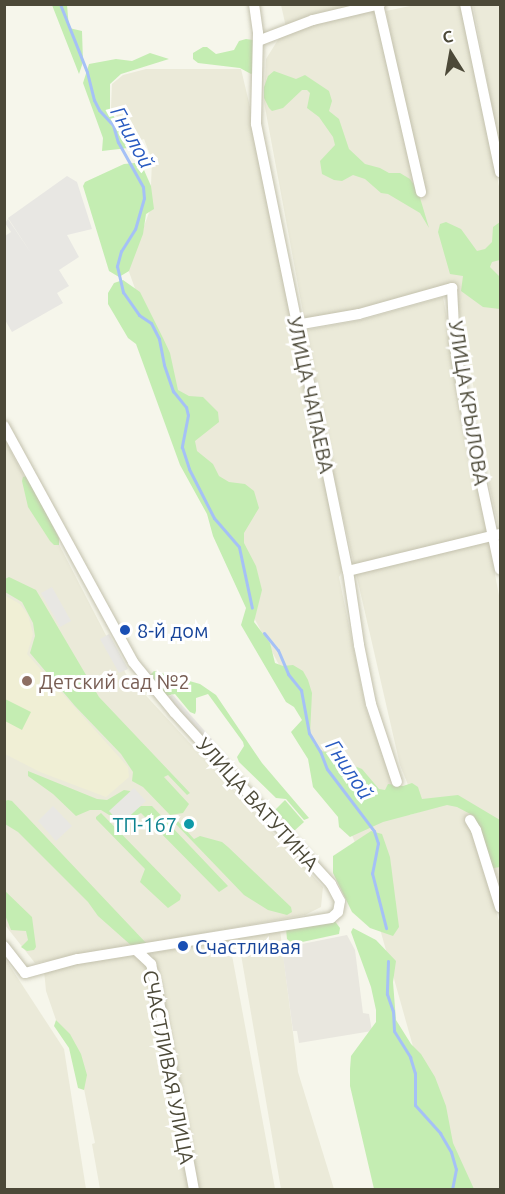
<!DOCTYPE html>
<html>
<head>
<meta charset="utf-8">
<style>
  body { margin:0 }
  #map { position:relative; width:505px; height:1194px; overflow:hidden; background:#f6f6eb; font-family:Ubuntu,sans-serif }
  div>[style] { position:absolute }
  .residential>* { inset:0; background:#ebead9 }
  .industrial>* { inset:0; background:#e9e7df }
  .education>* { inset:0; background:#f0efd5 }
  .green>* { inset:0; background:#c4edb2 }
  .parking>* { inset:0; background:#e8e7e3 }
  .stream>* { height:3px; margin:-1.5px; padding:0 1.5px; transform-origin:1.5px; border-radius:1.5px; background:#a5c1f6 }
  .roads { filter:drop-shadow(0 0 2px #c3c1ad) drop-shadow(0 0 2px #c3c1ad) }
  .minor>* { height:10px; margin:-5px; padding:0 5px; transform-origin:5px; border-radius:5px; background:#fff }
  .dots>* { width:16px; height:16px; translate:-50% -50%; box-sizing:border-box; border:3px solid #fff; border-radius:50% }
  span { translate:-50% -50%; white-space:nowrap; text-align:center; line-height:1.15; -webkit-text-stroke:6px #fff; paint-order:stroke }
  .street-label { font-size:20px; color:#4c4938 }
  .transit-label { font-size:20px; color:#164399 }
  .left { translate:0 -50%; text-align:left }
  .education-label { font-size:20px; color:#785e54 }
  .culture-label { font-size:20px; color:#0d838f }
  .right { translate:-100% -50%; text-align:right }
  .water-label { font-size:21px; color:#285ac1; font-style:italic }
  .frame { position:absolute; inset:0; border:6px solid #4c4938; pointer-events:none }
  .north { position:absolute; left:421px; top:24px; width:60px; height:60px; -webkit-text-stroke:4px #fff; paint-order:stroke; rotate:349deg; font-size:16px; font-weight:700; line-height:24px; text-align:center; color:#4c4938 }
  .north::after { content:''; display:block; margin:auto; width:21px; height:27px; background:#4c4938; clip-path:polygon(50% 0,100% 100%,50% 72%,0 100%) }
</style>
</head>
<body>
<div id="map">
  <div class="residential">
    <i style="clip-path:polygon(281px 5px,373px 5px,404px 101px,386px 11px,415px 5px,461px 5px,500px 191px,500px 554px,500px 534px,488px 479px,491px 478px,455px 291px,305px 323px,264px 102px,266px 59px,286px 27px)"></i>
    <i style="clip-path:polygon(473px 5px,500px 5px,500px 150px)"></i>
    <i style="clip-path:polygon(146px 69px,241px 69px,259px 145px,342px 571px,339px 577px,366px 709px,385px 762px,410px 815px,419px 812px,400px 765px,333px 473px,306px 330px,361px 320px,443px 297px,500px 601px,500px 885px,475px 816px,467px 819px,500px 924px,500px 1189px,453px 1189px,357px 847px,306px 730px,304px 712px,251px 612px,128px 269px,150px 210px,152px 160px,144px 139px,135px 142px,111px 108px,112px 84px,123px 75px)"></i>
    <i style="clip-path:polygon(4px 438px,126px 674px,323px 887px,321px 907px,305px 915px,35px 963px,5px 925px)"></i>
    <i style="clip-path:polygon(280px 930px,298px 1072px,334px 1189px,281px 1189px,238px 937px)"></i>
    <i style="clip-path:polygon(229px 939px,266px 1139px,275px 1189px,198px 1189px,170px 1034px,152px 953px)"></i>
    <i style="clip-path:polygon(135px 952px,146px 962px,189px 1189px,100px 1189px,92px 1144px,95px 1143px,75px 1045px,56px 1020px,46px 991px,44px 970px)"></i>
    <i style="clip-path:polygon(4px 957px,64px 1049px,86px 1189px,5px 1189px)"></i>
  </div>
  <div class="industrial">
    <i style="clip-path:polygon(347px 935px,355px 950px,363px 1013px,369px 1014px,372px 1031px,299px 1043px,297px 1031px,293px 1031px,282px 948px)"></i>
  </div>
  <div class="education">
    <i style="clip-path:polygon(4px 595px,20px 604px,28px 615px,33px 634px,27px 654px,128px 767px,129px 777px,106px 797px,40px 772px,5px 754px)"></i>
  </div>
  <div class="green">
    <i style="clip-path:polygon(52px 5px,67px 5px,69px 28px,82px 31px,83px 62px,79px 74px)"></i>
    <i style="clip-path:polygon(246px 39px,253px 40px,255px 72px,251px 74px,240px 68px,198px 63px,193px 59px,193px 53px,203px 47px,207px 47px,216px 54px,234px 50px,239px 41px)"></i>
    <i style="clip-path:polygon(150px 53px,169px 59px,121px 74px,110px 84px,110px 110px,131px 145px,128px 148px,102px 151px,103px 138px,83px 83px,89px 64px,116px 59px,132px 61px)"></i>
    <i style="clip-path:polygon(274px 71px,296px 79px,305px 75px,329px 91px,332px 101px,329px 111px,339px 119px,349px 149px,365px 164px,380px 168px,389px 173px,400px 173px,410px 179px,418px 191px,429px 228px,420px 213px,388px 194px,381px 193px,365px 179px,353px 175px,342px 181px,334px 180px,322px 174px,320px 161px,335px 145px,333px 137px,319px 117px,307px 108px,310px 93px,307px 90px,302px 90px,283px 108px,272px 111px,269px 108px,264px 98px,264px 87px,268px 76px)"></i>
    <i style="clip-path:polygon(135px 163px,144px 170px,151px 186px,154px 209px,146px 214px,143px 234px,129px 271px,119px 277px,109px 271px,83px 186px,85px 182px,124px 164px)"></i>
    <i style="clip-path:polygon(446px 222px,461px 229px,477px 251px,485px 249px,492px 242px,493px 227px,500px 222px,500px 260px,492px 262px,490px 267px,500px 277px,500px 309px,483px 307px,461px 291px,463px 276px,450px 274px,438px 232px,440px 224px)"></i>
    <i style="clip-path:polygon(123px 280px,140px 292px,163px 338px,170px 353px,178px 390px,189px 396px,203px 397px,218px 412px,219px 422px,195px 441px,197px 451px,213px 464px,219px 476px,229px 482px,245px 484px,254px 491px,259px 508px,244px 533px,244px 543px,256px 566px,262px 590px,254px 622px,270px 643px,275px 663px,283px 666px,293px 665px,303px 671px,308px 680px,312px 693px,310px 734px,314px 744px,321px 751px,332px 753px,342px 761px,362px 769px,379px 789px,385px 790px,388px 784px,403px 786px,412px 783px,418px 787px,422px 799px,458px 795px,500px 820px,500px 867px,494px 868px,491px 866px,474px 816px,457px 807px,447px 805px,383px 822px,350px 837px,339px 827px,338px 817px,313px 787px,308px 759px,291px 732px,302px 720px,294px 707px,286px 702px,241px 625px,246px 608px,213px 536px,207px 514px,180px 465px,136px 344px,128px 338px,108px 304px,108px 293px,114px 283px)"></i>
    <i style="clip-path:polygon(27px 476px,59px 538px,59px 545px,54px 545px,50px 541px,28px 507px,22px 481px,23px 477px)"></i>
    <i style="clip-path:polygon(9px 577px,36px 590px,99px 697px,190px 793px,187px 795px,168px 775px,164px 777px,189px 804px,183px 813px,170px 815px,143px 787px,132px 781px,133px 772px,121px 754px,75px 706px,30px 653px,35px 636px,33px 623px,22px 602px,5px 592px,5px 579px)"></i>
    <i style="clip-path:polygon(154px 671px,200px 684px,216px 695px,262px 763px,309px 818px,304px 820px,286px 799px,276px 798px,239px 762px,237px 757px,244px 746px,243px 742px,208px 694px,196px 698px,196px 711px,195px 714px,190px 712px,175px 694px,166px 696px,148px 677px)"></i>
    <i style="clip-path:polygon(5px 699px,31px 712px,22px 730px,5px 721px)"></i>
    <i style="clip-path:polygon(28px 771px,97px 799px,107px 800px,124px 790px,130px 791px,137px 798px,127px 814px,141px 806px,152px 806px,228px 886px,219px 892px,141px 813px,127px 820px,114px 818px,101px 810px,90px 810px,76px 816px,53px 794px,28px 776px)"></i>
    <i style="clip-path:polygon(8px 800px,12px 801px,147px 944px,133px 947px,98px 916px,88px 902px,18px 832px,5px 824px,5px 801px)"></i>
    <i style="clip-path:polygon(285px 800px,304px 822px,294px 831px,275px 810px)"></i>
    <i style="clip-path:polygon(101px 813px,181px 895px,180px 900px,168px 908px,140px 882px,145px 869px,96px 819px,96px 817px)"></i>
    <i style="clip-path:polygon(174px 817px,194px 839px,200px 836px,222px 842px,228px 847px,291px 907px,292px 912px,287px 915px,268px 910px,244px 895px,171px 819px)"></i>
    <i style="clip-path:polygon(371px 831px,382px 834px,390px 857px,399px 927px,393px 936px,370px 928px,352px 912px,333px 873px,333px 856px)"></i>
    <i style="clip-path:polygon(4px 890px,32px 917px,36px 947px,34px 950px,27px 951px,21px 947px,28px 940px,26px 931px,11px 930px,5px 915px)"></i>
    <i style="clip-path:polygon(334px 920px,340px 928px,339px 934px,293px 944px,287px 939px,286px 929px)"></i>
    <i style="clip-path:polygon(353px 928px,376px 940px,396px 961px,393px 982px,396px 1020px,411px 1044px,421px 1054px,435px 1077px,446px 1106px,453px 1143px,474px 1189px,374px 1189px,350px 1086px,350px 1069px,351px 1056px,376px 1022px,376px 1010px,371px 987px,351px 932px)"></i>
    <i style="clip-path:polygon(56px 1020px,70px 1034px,81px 1054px,87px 1075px,84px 1090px,78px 1088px,69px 1048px,54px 1026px)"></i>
  </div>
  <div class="parking">
    <i style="clip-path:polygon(67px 176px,77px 182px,92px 229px,67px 235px,79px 257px,59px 270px,69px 286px,57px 293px,63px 303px,12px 332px,5px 320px,5px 236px,11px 232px,5px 223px,8px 219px,31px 253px,8px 218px)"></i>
    <i style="clip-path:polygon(52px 587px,71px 621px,60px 627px,41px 593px)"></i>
    <i style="clip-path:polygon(109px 634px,128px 669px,119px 673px,100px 639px)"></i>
    <i style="clip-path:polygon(172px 694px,234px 764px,228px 770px,166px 700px)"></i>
    <i style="clip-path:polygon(134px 788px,146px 801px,121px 824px,109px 811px)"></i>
    <i style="clip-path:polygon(53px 806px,72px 826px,56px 841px,38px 821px)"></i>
  </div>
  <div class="stream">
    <i style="left:60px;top:4px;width:73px;rotate:68.3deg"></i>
    <i style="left:87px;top:72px;width:29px;rotate:76deg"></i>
    <i style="left:94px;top:100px;width:11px;rotate:63deg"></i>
    <i style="left:99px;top:110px;width:21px;rotate:47deg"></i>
    <i style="left:113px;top:125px;width:18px;rotate:74deg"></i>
    <i style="left:118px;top:142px;width:51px;rotate:60.9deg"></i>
    <i style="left:143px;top:187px;width:11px;rotate:85deg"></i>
    <i style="left:144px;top:198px;width:32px;rotate:106deg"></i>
    <i style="left:135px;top:229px;width:26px;rotate:122deg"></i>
    <i style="left:121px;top:251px;width:16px;rotate:105deg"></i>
    <i style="left:117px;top:266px;width:27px;rotate:77deg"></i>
    <i style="left:123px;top:292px;width:28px;rotate:55deg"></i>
    <i style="left:139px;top:315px;width:14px;rotate:34deg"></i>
    <i style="left:151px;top:323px;width:18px;rotate:63deg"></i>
    <i style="left:159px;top:339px;width:26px;rotate:79deg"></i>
    <i style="left:164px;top:365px;width:28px;rotate:71deg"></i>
    <i style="left:173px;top:391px;width:21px;rotate:51deg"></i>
    <i style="left:186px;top:407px;width:8px;rotate:76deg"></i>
    <i style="left:188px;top:415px;width:33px;rotate:101deg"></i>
    <i style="left:182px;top:447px;width:23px;rotate:72deg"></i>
    <i style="left:189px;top:469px;width:55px;rotate:63deg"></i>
    <i style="left:214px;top:518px;width:38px;rotate:49deg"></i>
    <i style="left:239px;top:547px;width:62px;rotate:78deg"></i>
    <i style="left:264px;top:633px;width:22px;rotate:51deg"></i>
    <i style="left:278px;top:650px;width:26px;rotate:67deg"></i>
    <i style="left:288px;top:674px;width:21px;rotate:51deg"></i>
    <i style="left:301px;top:690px;width:44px;rotate:79.5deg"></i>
    <i style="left:309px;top:733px;width:21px;rotate:59deg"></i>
    <i style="left:320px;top:751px;width:19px;rotate:69deg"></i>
    <i style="left:327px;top:769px;width:78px;rotate:52.8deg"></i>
    <i style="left:374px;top:831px;width:13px;rotate:72deg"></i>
    <i style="left:378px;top:843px;width:31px;rotate:101deg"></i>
    <i style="left:372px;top:873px;width:57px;rotate:75.7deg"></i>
    <i style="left:388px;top:961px;width:33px;rotate:92deg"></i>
    <i style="left:387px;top:994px;width:18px;rotate:71deg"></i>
    <i style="left:393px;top:1011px;width:20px;rotate:87deg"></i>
    <i style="left:394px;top:1031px;width:31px;rotate:58deg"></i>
    <i style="left:410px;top:1057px;width:17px;rotate:73deg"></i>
    <i style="left:415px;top:1073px;width:32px;rotate:90deg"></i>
    <i style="left:415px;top:1105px;width:38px;rotate:48deg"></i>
    <i style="left:440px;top:1133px;width:22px;rotate:60deg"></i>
    <i style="left:451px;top:1152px;width:18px;rotate:74deg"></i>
    <i style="left:456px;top:1169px;width:21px;rotate:101deg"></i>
  </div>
  <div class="roads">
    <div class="minor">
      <i style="left:254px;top:4px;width:29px;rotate:82deg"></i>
      <i style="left:258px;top:33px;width:91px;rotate:91.3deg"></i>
      <i style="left:256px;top:124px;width:456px;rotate:78.4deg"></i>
      <i style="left:348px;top:571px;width:75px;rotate:81.5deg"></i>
      <i style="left:359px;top:645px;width:60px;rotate:78.5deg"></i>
      <i style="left:371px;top:704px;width:82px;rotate:71.6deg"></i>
      <i style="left:378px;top:4px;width:193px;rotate:77.1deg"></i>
      <i style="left:465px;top:4px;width:172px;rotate:78.2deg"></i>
      <i style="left:258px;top:41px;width:59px;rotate:-20.9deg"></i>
      <i style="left:313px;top:20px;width:69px;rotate:-13.4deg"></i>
      <i style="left:296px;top:325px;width:64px;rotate:-9.9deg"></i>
      <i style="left:359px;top:314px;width:97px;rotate:-15.6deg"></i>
      <i style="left:452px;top:288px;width:59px;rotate:87.1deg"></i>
      <i style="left:455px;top:347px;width:59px;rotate:80.2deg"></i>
      <i style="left:465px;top:405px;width:168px;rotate:78deg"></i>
      <i style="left:4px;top:426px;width:269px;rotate:61.3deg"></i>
      <i style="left:133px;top:662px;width:65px;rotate:50.6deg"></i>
      <i style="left:174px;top:712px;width:233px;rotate:47.6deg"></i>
      <i style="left:331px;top:884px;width:19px;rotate:62deg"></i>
      <i style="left:340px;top:901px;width:11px;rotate:100deg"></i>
      <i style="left:338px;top:912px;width:9px;rotate:139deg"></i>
      <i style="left:331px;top:918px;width:257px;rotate:170.8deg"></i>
      <i style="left:77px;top:959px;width:54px;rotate:164.9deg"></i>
      <i style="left:25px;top:973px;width:34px;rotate:-128deg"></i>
      <i style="left:348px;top:571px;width:156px;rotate:-13.7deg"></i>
      <i style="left:470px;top:820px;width:12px;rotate:59deg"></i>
      <i style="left:476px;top:830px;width:81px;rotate:72.7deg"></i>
      <i style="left:136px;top:950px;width:21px;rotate:43deg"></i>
      <i style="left:151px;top:964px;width:22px;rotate:77deg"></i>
      <i style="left:156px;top:985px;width:208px;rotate:79.5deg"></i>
    </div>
  </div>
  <div class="dots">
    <i style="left:125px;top:630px;background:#1a4fb4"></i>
    <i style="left:27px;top:681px;background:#8d6e63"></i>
    <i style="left:189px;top:824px;background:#0f9aa8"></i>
    <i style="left:183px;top:946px;background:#1a4fb4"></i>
  </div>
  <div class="street-label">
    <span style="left:311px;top:395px;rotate:78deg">УЛИЦА ЧАПАЕВА</span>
    <span style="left:469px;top:403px;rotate:81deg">УЛИЦА КРЫЛОВА</span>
    <span style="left:258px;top:804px;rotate:48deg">УЛИЦА ВАТУТИНА</span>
    <span style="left:169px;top:1067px;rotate:79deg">СЧАСТЛИВАЯ УЛИЦА</span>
  </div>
  <div class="transit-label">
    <span class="left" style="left:137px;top:630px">8-й дом</span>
    <span class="left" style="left:195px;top:946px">Счастливая</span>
  </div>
  <div class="education-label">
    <span class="left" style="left:39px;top:681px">Детский сад №2</span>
  </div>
  <div class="culture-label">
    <span class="right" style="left:177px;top:824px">ТП-167</span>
  </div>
  <div class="water-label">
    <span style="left:133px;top:137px;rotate:61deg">Гнилой</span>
    <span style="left:350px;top:769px;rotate:56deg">Гнилой</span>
  </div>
  <div class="frame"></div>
  <div class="north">С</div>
</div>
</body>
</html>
